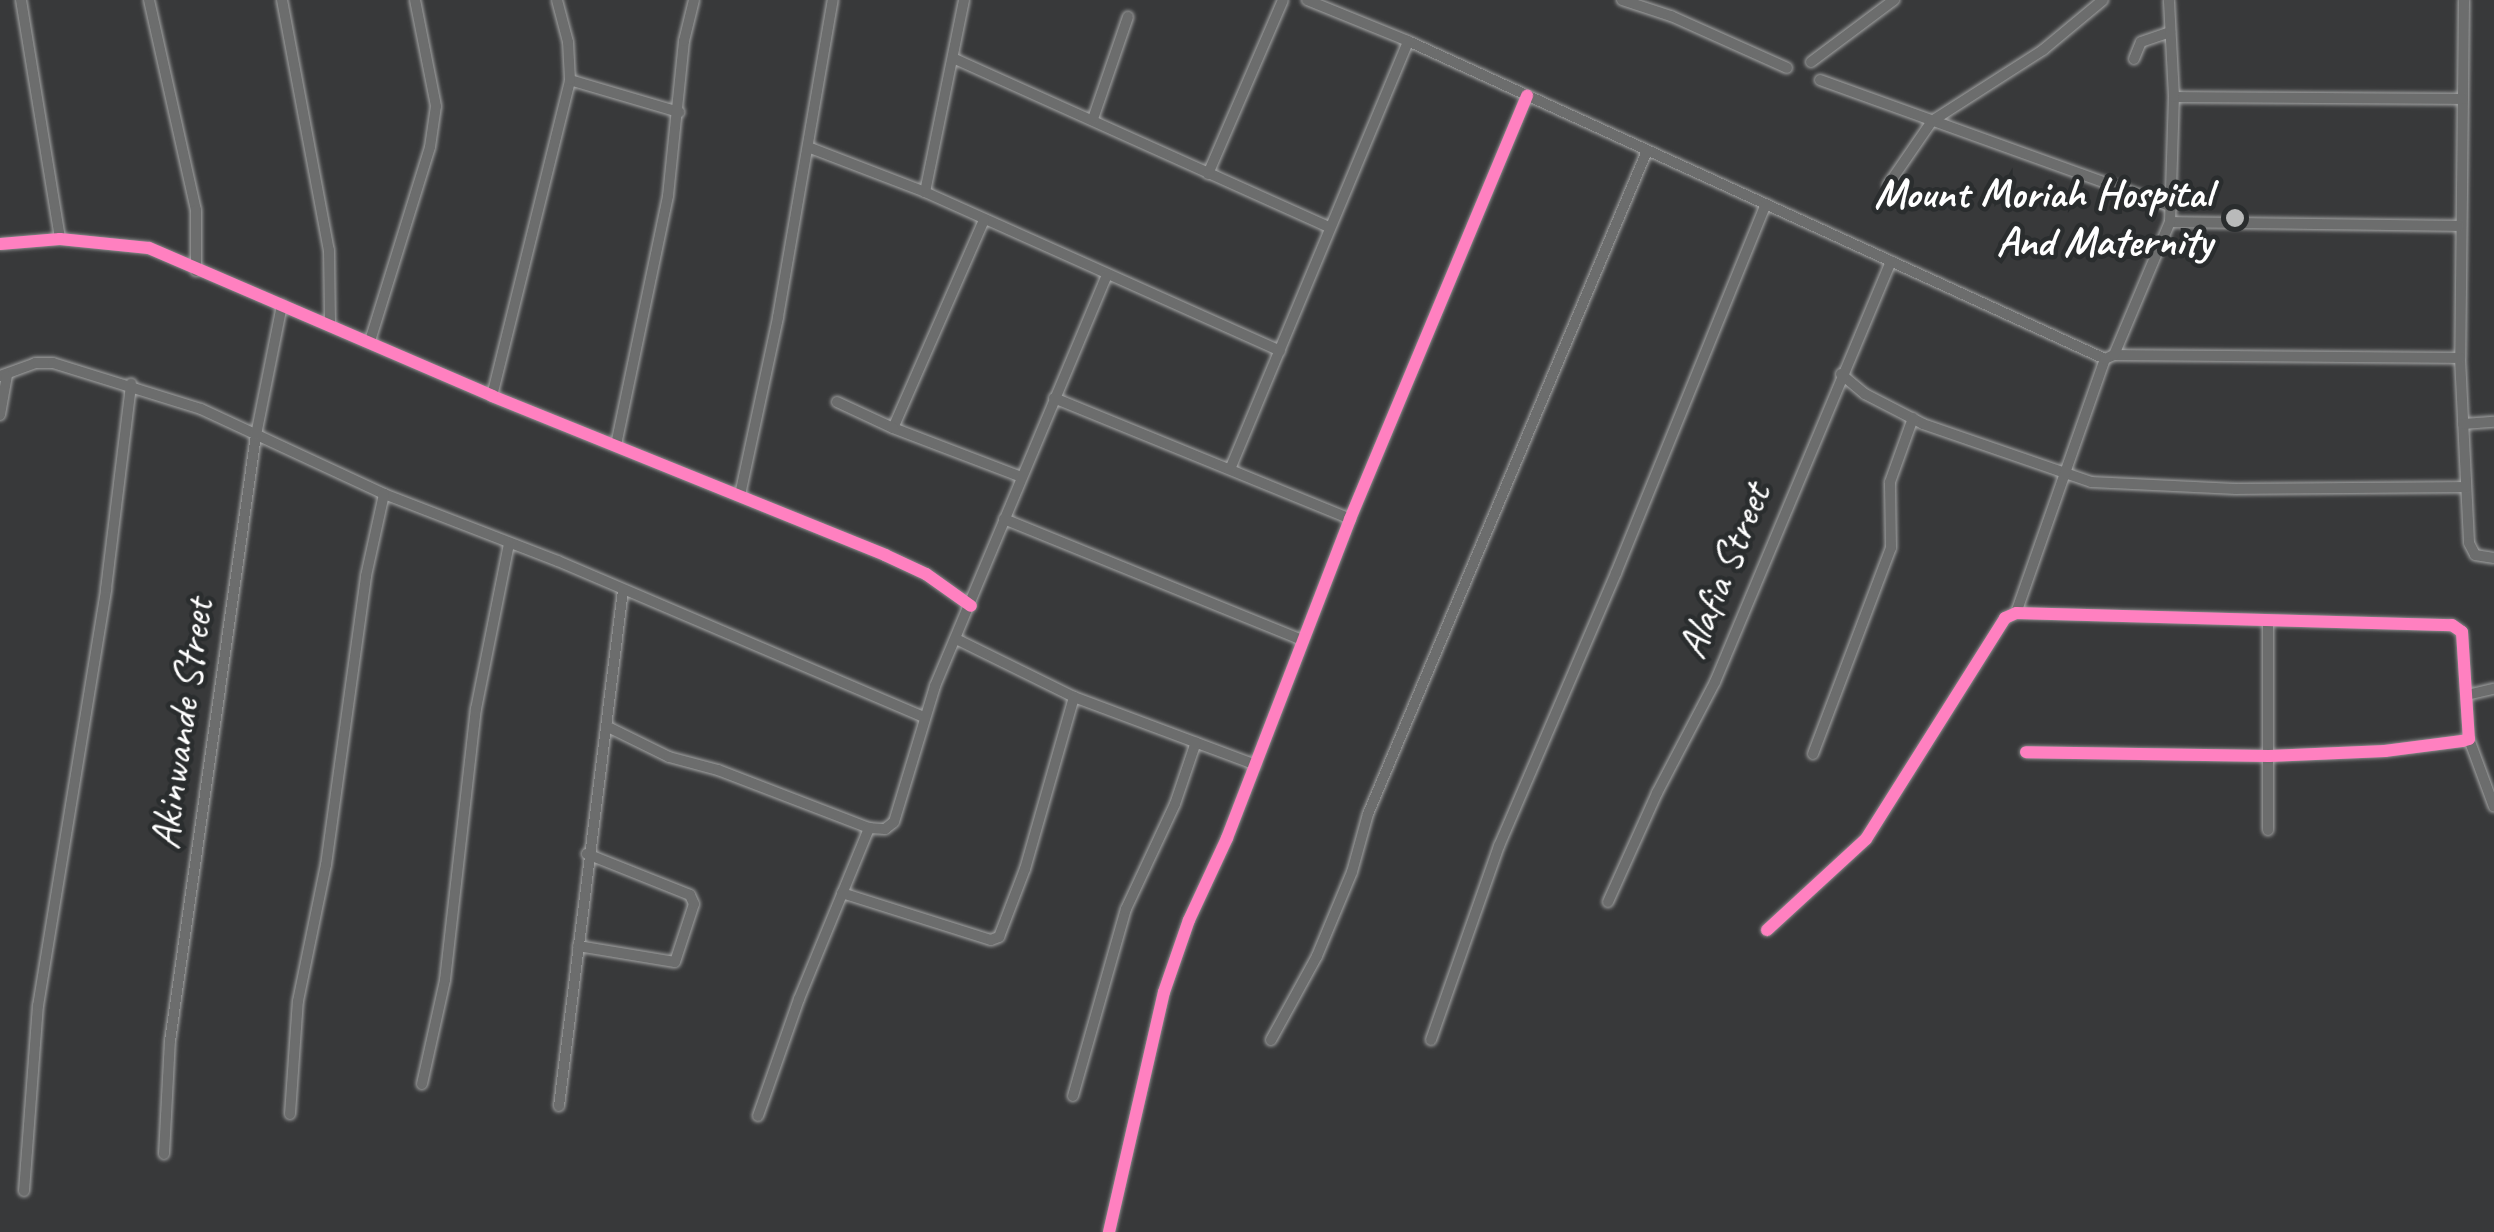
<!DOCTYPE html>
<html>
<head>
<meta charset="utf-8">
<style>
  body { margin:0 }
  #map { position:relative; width:2494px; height:1232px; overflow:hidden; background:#38393a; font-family:Caveat,sans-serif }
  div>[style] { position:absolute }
  .roads { filter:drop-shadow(0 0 2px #a5a6a6) drop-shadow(0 0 2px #a5a6a6) }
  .minor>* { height:10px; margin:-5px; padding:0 5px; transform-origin:5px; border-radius:5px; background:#6c6d6d }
  .cycleway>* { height:12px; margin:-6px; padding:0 6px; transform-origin:6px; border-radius:6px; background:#ff80c0 }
  .dots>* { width:28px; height:28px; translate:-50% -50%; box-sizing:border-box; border:5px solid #2a2d2e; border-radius:50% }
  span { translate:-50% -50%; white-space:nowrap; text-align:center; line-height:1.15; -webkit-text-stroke:9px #2a2d2e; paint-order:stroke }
  .poi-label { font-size:42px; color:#fff; font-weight:700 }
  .right { translate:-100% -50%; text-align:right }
  .street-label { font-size:42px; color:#fff }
</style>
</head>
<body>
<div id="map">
  <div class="roads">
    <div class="minor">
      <i style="left:21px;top:0;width:242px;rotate:80.7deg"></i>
      <i style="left:149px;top:0;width:215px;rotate:77.4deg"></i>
      <i style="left:196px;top:210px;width:61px;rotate:90deg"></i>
      <i style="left:282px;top:0;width:254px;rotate:79.4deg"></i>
      <i style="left:329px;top:250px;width:72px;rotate:89.2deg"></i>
      <i style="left:1307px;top:0;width:109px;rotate:22.1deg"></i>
      <i style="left:1408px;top:41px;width:766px;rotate:24.52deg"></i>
      <i style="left:1622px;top:0;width:52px;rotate:18.1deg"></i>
      <i style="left:1671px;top:16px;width:127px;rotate:24.1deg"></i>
      <i style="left:2464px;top:0;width:358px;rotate:90.6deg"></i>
      <i style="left:2460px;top:358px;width:185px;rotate:87.2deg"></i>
      <i style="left:2469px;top:543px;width:13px;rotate:63deg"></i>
      <i style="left:2475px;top:555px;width:19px;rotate:9deg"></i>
      <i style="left:955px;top:59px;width:410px;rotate:24.2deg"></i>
      <i style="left:2134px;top:59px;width:18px;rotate:-68deg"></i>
      <i style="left:2141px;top:42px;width:31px;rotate:-19deg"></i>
      <i style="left:1811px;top:62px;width:104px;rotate:-36.8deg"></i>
      <i style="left:570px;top:80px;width:114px;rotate:16.4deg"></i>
      <i style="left:1820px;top:80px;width:374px;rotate:19.8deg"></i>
      <i style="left:2174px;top:97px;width:289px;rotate:0.4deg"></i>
      <i style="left:1093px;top:119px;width:108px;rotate:-71.1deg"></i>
      <i style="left:808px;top:147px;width:125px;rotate:21deg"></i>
      <i style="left:925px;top:192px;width:389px;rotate:24.1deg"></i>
      <i style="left:1208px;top:174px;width:189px;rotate:-66.7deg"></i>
      <i style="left:1888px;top:185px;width:78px;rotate:-55.5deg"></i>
      <i style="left:1932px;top:121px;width:132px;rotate:-32.6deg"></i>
      <i style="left:2043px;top:50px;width:78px;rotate:-39.8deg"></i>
      <i style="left:925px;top:192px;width:196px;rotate:-78.5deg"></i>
      <i style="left:984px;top:220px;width:227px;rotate:113.6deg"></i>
      <i style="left:893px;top:428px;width:135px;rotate:20.9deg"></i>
      <i style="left:2170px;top:222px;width:289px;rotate:0.8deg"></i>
      <i style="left:0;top:244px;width:60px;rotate:-4.8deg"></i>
      <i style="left:60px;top:239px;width:89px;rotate:5.8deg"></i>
      <i style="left:149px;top:248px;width:374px;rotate:23.3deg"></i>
      <i style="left:492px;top:396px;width:424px;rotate:22deg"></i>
      <i style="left:885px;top:555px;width:45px;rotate:24.9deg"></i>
      <i style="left:926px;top:574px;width:55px;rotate:35.4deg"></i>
      <i style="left:370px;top:341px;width:203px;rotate:-72.8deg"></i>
      <i style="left:430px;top:147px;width:41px;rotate:-81.7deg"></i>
      <i style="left:436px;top:106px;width:108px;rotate:-101.2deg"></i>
      <i style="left:2114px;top:355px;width:346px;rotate:0.5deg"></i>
      <i style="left:1841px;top:374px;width:31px;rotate:40deg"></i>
      <i style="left:1865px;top:394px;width:65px;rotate:27.3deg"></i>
      <i style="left:1923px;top:424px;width:178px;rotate:19deg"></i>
      <i style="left:2091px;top:482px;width:145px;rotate:2.8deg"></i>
      <i style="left:2236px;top:489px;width:230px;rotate:-0.5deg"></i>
      <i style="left:0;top:376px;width:37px;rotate:-20deg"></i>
      <i style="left:35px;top:363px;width:18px"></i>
      <i style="left:53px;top:363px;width:155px;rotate:17.3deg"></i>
      <i style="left:201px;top:409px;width:202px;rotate:24.9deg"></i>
      <i style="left:384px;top:494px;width:186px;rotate:21.1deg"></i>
      <i style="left:558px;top:561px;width:398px;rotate:23.1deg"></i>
      <i style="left:492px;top:396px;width:325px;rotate:-76.1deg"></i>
      <i style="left:570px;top:80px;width:38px;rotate:-93deg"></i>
      <i style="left:568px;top:42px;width:43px;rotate:-104.7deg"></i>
      <i style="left:1054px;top:398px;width:320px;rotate:22.2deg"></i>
      <i style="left:837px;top:402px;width:62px;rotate:24.9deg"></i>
      <i style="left:0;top:415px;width:40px;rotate:-80deg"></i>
      <i style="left:2463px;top:424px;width:31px;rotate:-4deg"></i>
      <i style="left:616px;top:445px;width:254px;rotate:-78.2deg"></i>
      <i style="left:668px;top:196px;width:156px;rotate:-84.1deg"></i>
      <i style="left:684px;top:41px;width:42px;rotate:-76.3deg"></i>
      <i style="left:1231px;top:467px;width:461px;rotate:-67.4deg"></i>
      <i style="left:740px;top:495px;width:182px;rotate:-77.9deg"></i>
      <i style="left:778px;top:317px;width:322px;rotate:-80.2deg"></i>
      <i style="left:1004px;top:519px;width:322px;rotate:22.1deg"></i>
      <i style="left:2016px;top:613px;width:269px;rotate:-70.7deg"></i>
      <i style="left:2105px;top:359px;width:10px;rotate:-24deg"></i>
      <i style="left:2114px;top:355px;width:144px;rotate:-67.2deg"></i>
      <i style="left:2170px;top:222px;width:125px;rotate:-88.2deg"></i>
      <i style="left:2174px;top:97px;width:97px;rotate:-93deg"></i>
      <i style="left:2268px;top:622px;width:208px;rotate:90deg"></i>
      <i style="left:956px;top:639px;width:131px;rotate:26.2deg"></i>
      <i style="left:1074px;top:697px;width:194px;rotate:20.5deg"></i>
      <i style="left:2467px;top:695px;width:28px;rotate:-13deg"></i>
      <i style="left:608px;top:727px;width:68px;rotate:26.2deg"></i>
      <i style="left:669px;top:757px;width:51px;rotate:14.9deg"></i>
      <i style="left:718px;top:770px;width:162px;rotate:21deg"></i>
      <i style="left:869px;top:828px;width:16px;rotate:4deg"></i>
      <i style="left:885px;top:829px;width:11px;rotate:-38deg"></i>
      <i style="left:894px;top:822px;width:142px;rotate:-73.2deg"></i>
      <i style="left:935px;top:686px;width:446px;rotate:-67.3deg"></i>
      <i style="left:2469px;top:739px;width:72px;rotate:69.8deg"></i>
      <i style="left:1813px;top:754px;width:220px;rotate:-69.3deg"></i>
      <i style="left:1891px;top:548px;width:66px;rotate:-90.9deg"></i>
      <i style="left:1890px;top:482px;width:68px;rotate:-70.2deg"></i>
      <i style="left:842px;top:893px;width:156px;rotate:17.5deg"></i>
      <i style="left:991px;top:940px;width:9px;rotate:-21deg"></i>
      <i style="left:999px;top:937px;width:73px;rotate:-69.1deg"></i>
      <i style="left:1025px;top:869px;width:179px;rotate:-74.1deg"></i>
      <i style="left:1608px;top:902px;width:120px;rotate:-65.8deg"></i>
      <i style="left:1657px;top:793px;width:125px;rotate:-62.4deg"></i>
      <i style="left:1715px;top:682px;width:456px;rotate:-67.3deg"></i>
      <i style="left:1767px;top:930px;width:134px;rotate:-42.6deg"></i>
      <i style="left:1866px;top:839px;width:261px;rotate:-57.8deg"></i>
      <i style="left:2005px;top:618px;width:12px;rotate:-24deg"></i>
      <i style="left:2016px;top:613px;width:436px;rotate:1.6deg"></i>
      <i style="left:2452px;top:625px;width:12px;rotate:35deg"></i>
      <i style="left:2462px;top:632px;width:107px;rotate:86.3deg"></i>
      <i style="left:2469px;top:739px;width:7px;rotate:164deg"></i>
      <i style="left:2462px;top:741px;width:78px;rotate:172.6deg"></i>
      <i style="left:2385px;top:751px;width:116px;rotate:177.5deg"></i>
      <i style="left:2269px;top:756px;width:243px;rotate:-179.1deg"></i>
      <i style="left:578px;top:946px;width:98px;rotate:9.4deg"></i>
      <i style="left:675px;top:962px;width:61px;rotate:-71.9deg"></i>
      <i style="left:694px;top:904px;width:10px;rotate:-114deg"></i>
      <i style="left:690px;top:895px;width:111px;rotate:-158.3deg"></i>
      <i style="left:1271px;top:1040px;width:96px;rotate:-61.3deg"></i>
      <i style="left:1317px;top:956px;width:91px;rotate:-67.4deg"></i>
      <i style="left:1352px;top:872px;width:60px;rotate:-74.6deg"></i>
      <i style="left:1368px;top:814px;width:719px;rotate:-67.18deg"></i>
      <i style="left:1431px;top:1040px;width:206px;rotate:-70.7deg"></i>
      <i style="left:1499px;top:846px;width:297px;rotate:-66.8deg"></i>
      <i style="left:1616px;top:573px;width:398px;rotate:-67.9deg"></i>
      <i style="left:422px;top:1084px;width:107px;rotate:-77.5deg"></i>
      <i style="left:445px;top:980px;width:273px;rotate:-83.5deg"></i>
      <i style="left:476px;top:709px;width:168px;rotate:-78.7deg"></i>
      <i style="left:1073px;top:1096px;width:194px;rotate:-74.2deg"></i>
      <i style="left:1126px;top:909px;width:116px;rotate:-65deg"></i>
      <i style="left:1175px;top:804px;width:65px;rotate:-71.3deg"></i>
      <i style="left:559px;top:1106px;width:520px;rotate:-82.93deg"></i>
      <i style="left:290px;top:1114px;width:113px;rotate:-86deg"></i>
      <i style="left:298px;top:1001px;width:139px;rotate:-78.4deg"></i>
      <i style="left:326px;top:865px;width:292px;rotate:-82.1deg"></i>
      <i style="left:366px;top:576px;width:84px;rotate:-77.6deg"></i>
      <i style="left:758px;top:1116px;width:124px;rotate:-70.7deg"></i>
      <i style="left:799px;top:999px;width:185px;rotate:-67.7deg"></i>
      <i style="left:164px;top:1154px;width:113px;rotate:-87deg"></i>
      <i style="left:170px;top:1041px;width:612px;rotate:-81.92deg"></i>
      <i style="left:256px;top:435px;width:133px;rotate:-78.7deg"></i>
      <i style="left:24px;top:1191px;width:186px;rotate:-85.7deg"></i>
      <i style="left:38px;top:1006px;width:423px;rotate:-80.7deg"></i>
      <i style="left:106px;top:589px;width:207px;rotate:-83deg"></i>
      <i style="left:1109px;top:1232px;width:246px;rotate:-77.1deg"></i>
      <i style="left:1164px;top:992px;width:76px;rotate:-70.9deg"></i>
      <i style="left:1189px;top:920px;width:90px;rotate:-65.1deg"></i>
      <i style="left:1227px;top:838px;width:342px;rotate:-68.9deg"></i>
      <i style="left:1350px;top:519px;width:459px;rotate:-67.3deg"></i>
    </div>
  </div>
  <div class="cycleway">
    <i style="left:0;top:244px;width:60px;rotate:-4.8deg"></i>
    <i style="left:60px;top:239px;width:89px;rotate:5.8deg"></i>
    <i style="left:149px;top:248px;width:374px;rotate:23.3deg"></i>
    <i style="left:492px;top:396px;width:424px;rotate:22deg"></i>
    <i style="left:885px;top:555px;width:45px;rotate:24.9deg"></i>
    <i style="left:926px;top:574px;width:55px;rotate:35.4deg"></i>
    <i style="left:1767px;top:930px;width:134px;rotate:-42.6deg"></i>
    <i style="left:1866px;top:839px;width:261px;rotate:-57.8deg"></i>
    <i style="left:2005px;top:618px;width:12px;rotate:-24deg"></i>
    <i style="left:2016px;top:613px;width:436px;rotate:1.6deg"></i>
    <i style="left:2452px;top:625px;width:12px;rotate:35deg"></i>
    <i style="left:2462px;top:632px;width:107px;rotate:86.3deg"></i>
    <i style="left:2469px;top:739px;width:7px;rotate:164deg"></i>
    <i style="left:2462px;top:741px;width:78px;rotate:172.6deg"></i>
    <i style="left:2385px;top:751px;width:116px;rotate:177.5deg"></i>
    <i style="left:2269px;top:756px;width:243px;rotate:-179.1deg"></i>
    <i style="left:1109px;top:1232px;width:246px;rotate:-77.1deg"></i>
    <i style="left:1164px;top:992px;width:76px;rotate:-70.9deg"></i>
    <i style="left:1189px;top:920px;width:90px;rotate:-65.1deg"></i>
    <i style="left:1227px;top:838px;width:342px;rotate:-68.9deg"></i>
    <i style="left:1350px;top:519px;width:459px;rotate:-67.3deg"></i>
  </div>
  <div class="dots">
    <i style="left:2235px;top:218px;background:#b9baba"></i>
  </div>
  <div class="poi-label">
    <span class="right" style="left:2212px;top:218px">Mount Moriah Hospital<br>And Maternity</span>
  </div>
  <div class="street-label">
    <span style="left:1724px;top:571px;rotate:-68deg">Alafia Street</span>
    <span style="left:182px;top:724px;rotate:-82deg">Akinwande Street</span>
  </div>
</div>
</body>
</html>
